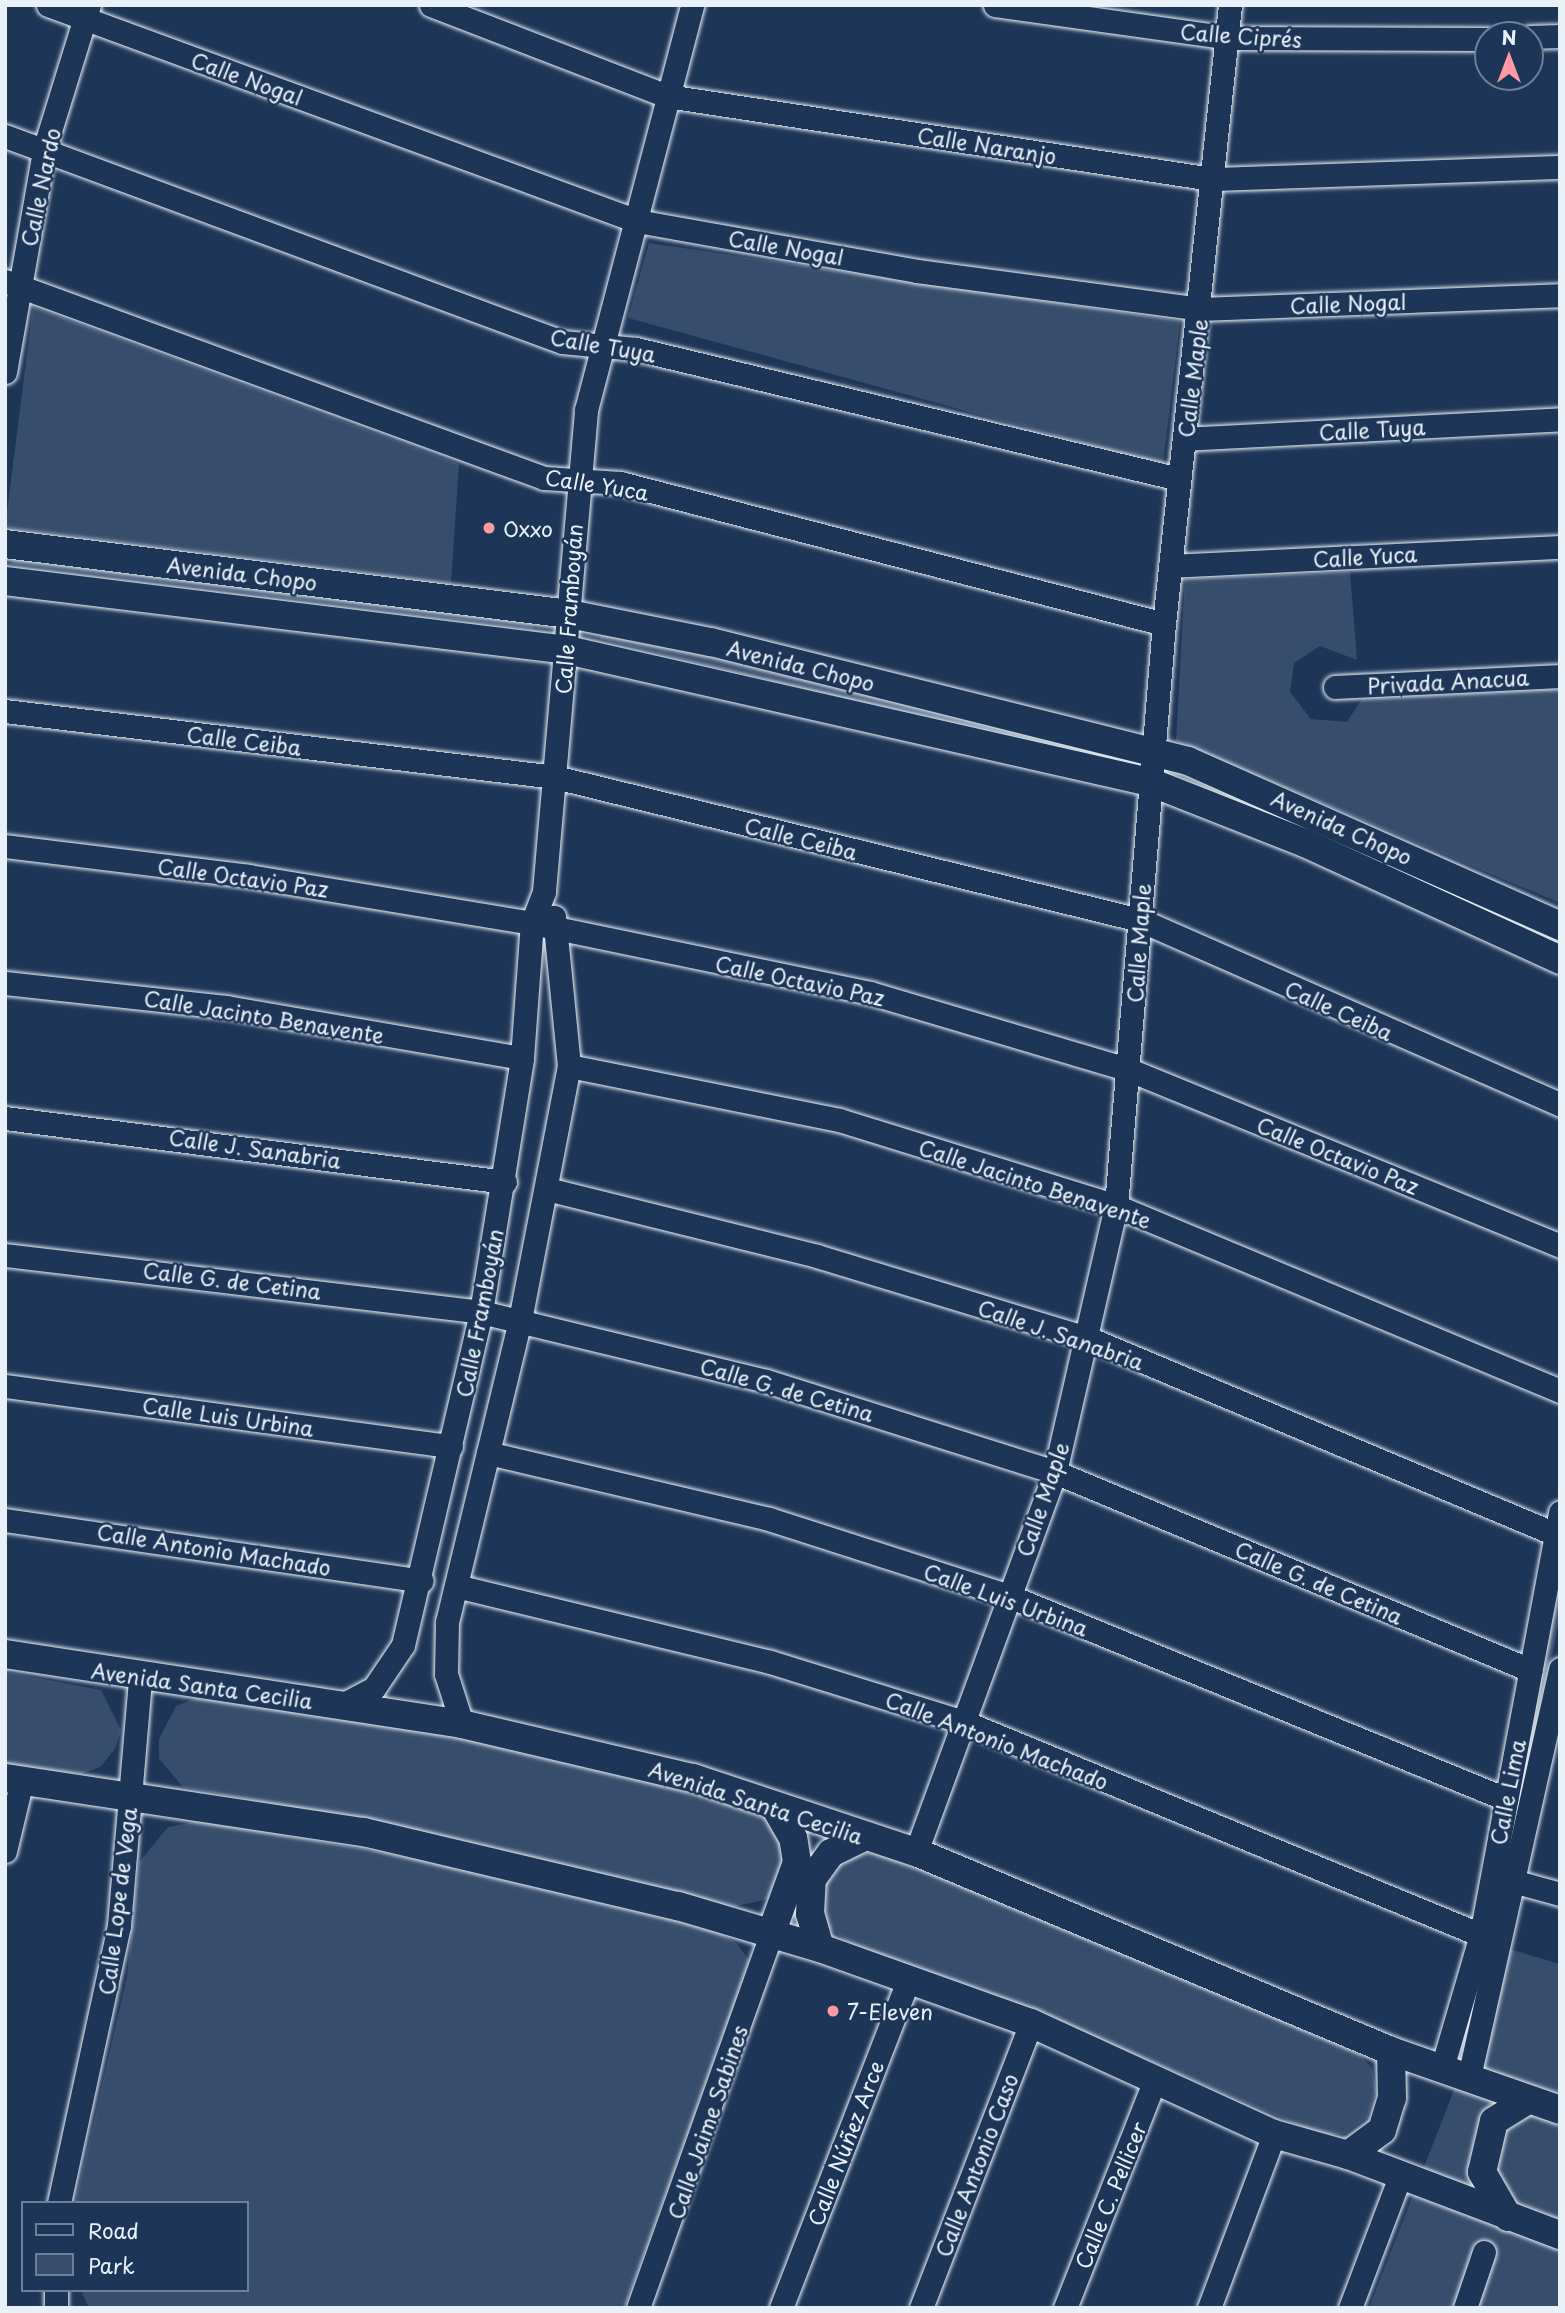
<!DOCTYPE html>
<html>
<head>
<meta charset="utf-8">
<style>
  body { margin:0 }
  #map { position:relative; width:1565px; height:2313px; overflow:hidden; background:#1d3557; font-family:"Playpen Sans",sans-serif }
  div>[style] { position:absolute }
  .green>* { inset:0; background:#374d6c }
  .roads { filter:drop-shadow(0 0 2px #e8f1f8) drop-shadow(0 0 2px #e8f1f8) }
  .minor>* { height:23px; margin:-11.5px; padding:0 11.5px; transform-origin:11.5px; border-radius:11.5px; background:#1d3557 }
  .tertiary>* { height:28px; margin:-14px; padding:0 14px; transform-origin:14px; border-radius:14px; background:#1d3557 }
  .dots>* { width:19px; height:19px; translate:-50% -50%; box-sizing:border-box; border:4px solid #1d3557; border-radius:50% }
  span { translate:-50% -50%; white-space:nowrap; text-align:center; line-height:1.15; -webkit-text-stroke:5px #1d3557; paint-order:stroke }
  .street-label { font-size:21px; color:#e8f1f8 }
  .poi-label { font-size:21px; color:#e8f1f8 }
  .left { translate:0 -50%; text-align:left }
  .frame { position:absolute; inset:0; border:7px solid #e8f1f8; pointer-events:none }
  .legend { position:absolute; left:21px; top:2201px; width:228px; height:91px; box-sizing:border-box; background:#1d3557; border:2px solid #6e8097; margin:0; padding:9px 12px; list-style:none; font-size:21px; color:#e8f1f8 }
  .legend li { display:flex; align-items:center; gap:14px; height:35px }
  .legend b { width:35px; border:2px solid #6e8097 }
  .north { position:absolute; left:1474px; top:21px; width:70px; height:70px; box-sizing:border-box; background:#1d3557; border:2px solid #6e8097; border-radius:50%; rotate:0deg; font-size:19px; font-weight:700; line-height:28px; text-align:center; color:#e8f1f8 }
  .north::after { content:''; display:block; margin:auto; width:24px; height:32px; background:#ff9aa2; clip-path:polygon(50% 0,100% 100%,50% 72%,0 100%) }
</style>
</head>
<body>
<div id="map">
  <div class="green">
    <i style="clip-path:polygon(649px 243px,1180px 321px,1163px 465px,628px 318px)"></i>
    <i style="clip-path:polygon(33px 307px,459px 464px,451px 583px,5px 527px)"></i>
    <i style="clip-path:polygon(12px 550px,535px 615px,533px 629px,12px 564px)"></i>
    <i style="clip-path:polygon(1350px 572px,1357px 660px,1320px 646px,1294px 663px,1290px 692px,1311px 719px,1347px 722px,1362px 699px,1560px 689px,1560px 903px,1176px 741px,1185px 579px)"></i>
    <i style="clip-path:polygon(601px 625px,1107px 747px,1102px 761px,600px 639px)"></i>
    <i style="clip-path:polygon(1560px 1568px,1560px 1614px,1500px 1934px,1489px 1931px)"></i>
    <i style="clip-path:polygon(5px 1672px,101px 1690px,121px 1730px,115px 1749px,100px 1767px,81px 1774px,5px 1764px)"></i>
    <i style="clip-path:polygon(197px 1698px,445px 1735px,598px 1768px,753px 1810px,774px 1822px,792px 1859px,777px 1897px,732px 1907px,425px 1832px,183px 1787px,159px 1759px,159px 1739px,176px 1706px)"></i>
    <i style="clip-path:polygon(200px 1821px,443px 1863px,719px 1932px,736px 1943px,750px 1961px,624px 2308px,89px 2308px,81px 2290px,247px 2290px,247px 2203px,75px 2203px,127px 1977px,139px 1862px,168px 1827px)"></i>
    <i style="clip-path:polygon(873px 1853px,1011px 1902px,1359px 2054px,1372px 2068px,1376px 2090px,1367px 2118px,1344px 2134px,1322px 2135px,1041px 2014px,850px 1943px,827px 1927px,821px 1898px,826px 1870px,848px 1855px)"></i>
    <i style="clip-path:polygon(1509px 1949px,1560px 1964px,1560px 2308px,1369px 2308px)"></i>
  </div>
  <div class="roads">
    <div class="minor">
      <i style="left:48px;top:5px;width:627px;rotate:20.14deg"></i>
      <i style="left:637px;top:221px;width:284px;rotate:10.1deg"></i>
      <i style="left:917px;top:271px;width:286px;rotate:7.6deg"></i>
      <i style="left:1200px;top:309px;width:360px;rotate:-2.2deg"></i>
      <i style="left:431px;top:5px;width:253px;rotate:21.1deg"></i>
      <i style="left:667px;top:96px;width:551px;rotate:8.66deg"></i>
      <i style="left:1212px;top:179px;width:348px;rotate:-2deg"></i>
      <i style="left:995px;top:5px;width:237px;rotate:8deg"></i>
      <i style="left:1230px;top:38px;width:258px;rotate:0.2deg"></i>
      <i style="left:1530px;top:37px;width:30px;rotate:-2deg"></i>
      <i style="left:5px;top:136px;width:594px;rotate:20.3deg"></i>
      <i style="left:562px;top:342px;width:74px;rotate:5.4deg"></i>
      <i style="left:636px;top:349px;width:558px;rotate:13.46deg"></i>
      <i style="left:5px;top:281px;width:574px;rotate:20.08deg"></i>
      <i style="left:544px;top:478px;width:76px;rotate:3.8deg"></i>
      <i style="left:620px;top:483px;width:562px;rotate:14.53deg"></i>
      <i style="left:5px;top:372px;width:225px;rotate:-80deg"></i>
      <i style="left:44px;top:150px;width:152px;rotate:-72.8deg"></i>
      <i style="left:1184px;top:439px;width:377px;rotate:-3deg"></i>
      <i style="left:1170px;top:566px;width:390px;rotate:-2.8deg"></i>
      <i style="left:1335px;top:687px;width:225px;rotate:-2.8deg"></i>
      <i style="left:5px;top:711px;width:554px;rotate:6.84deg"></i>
      <i style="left:555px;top:777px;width:602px;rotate:13.74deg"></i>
      <i style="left:1140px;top:920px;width:459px;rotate:23.7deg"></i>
      <i style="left:5px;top:846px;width:245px;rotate:7deg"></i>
      <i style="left:248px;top:876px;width:288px;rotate:9.4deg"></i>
      <i style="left:532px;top:923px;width:345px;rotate:11.7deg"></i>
      <i style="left:870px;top:993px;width:268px;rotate:16.5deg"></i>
      <i style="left:1127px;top:1069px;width:468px;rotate:22.2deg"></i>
      <i style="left:5px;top:983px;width:222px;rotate:6.2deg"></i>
      <i style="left:226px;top:1007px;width:300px;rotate:9.8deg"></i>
      <i style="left:569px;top:1066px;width:275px;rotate:11.3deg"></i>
      <i style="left:839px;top:1120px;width:290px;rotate:17.2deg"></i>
      <i style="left:1116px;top:1206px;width:481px;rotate:22.6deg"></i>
      <i style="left:5px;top:1118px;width:504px;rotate:7.29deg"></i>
      <i style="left:547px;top:1189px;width:278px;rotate:13.9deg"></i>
      <i style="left:817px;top:1256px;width:285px;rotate:16.9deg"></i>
      <i style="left:1090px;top:1339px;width:510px;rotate:22.74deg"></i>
      <i style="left:5px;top:1255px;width:479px;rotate:6.8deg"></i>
      <i style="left:481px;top:1312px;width:293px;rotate:13.6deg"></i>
      <i style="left:766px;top:1381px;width:303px;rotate:17.5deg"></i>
      <i style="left:1055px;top:1472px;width:515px;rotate:22.63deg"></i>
      <i style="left:5px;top:1386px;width:450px;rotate:7.7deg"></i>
      <i style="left:488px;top:1453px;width:289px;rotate:13.2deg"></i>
      <i style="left:769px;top:1519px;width:252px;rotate:17.8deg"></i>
      <i style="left:1009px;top:1596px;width:537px;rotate:22.22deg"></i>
      <i style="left:5px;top:1520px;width:421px;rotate:8.3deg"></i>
      <i style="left:456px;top:1586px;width:323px;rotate:13.6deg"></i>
      <i style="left:770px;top:1662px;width:203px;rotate:17.2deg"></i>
      <i style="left:964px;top:1722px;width:559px;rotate:22.39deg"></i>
      <i style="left:342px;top:1705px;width:36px;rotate:-28deg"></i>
      <i style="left:374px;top:1688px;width:52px;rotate:-56deg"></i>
      <i style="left:403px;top:1645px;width:342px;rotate:-76.8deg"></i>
      <i style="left:481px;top:1312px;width:257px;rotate:-80.8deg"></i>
      <i style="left:522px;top:1058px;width:135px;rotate:-85.8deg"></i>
      <i style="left:532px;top:923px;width:34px;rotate:-69deg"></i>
      <i style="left:544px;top:891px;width:483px;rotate:-85deg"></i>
      <i style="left:586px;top:410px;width:419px;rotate:-75.3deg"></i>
      <i style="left:462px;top:1724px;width:52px;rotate:-107.7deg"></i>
      <i style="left:446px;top:1674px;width:52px;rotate:-88.9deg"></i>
      <i style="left:447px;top:1622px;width:311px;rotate:-76.4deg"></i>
      <i style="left:520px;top:1320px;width:259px;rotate:-79.1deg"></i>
      <i style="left:569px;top:1066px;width:150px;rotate:-95.7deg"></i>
      <i style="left:5px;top:1851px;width:73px;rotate:-76.5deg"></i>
      <i style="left:916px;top:1852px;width:405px;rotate:-69.9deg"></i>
      <i style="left:1055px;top:1472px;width:273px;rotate:-77.1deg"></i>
      <i style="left:1116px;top:1206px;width:584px;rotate:-85.29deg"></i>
      <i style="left:1164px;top:624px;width:623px;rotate:-83.91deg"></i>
      <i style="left:1516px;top:1882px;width:46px;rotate:15.3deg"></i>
      <i style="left:1442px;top:2068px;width:139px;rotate:-73.7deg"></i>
      <i style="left:1481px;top:1935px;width:430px;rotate:-79.4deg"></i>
      <i style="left:1469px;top:2077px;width:418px;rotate:-77.4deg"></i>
      <i style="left:59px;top:2203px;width:284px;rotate:-77.8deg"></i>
      <i style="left:119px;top:1925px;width:248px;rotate:-85.1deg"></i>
      <i style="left:56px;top:2290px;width:18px;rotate:90deg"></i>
      <i style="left:638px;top:2308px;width:397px;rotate:-70.4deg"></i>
      <i style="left:781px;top:2308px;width:354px;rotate:-68.8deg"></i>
      <i style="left:921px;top:2308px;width:305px;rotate:-68.9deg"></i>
      <i style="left:1065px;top:2308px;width:243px;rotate:-68.5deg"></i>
      <i style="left:1209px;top:2308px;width:186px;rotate:-69.5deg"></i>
      <i style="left:1350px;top:2308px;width:138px;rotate:-69.2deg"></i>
      <i style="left:1465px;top:2308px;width:59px;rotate:-71.3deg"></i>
    </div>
    <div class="tertiary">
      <i style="left:5px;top:544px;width:568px;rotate:7.07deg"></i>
      <i style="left:569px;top:614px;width:145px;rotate:11.2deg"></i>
      <i style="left:711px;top:642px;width:492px;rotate:14deg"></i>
      <i style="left:1188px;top:761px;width:407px;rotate:23.9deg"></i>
      <i style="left:5px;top:581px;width:566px;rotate:7deg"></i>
      <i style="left:567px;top:650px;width:598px;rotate:12.76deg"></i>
      <i style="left:1150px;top:782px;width:167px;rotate:21.5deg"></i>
      <i style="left:1305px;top:843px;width:281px;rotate:24.6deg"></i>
      <i style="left:5px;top:1654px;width:462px;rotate:8.7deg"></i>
      <i style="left:462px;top:1724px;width:237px;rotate:13.2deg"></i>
      <i style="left:693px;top:1778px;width:235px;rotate:18.4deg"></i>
      <i style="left:916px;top:1852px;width:515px;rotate:22.73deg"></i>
      <i style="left:1391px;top:2051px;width:179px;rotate:19.2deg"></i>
      <i style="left:5px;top:1778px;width:363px;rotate:8.6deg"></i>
      <i style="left:364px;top:1832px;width:323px;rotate:13.3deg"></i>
      <i style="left:678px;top:1906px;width:148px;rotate:16.5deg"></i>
      <i style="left:820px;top:1948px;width:224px;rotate:19.6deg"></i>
      <i style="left:1031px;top:2023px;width:267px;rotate:24.6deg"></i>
      <i style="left:1274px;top:2134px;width:77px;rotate:15.8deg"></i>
      <i style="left:1348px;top:2155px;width:227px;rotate:20.7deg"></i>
      <i style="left:771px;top:1934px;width:77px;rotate:-70.1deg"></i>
      <i style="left:797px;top:1862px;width:24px;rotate:-99deg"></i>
      <i style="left:793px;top:1838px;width:36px;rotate:-120deg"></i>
      <i style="left:820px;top:1948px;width:35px;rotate:-106deg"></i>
      <i style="left:810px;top:1914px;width:35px;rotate:-87deg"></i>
      <i style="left:812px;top:1879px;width:32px;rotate:-54deg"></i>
      <i style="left:831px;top:1853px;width:37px;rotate:-26deg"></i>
      <i style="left:1348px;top:2155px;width:42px;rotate:-36.3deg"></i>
      <i style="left:1382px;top:2130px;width:34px;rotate:-73deg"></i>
      <i style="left:1392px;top:2098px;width:47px;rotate:-91.2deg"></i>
      <i style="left:1508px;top:2217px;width:52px;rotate:-120deg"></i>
      <i style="left:1482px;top:2172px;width:52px;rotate:-76.8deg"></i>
      <i style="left:1494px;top:2121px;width:40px;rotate:-32deg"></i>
    </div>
  </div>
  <div class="dots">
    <i style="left:489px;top:528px;background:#ff9aa2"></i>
    <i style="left:833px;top:2011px;background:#ff9aa2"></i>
  </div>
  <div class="street-label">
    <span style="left:1241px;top:35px;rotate:4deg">Calle Ciprés</span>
    <span style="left:247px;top:78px;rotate:20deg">Calle Nogal</span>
    <span style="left:987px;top:145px;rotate:9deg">Calle Naranjo</span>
    <span style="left:40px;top:187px;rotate:-78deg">Calle Nardo</span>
    <span style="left:786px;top:247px;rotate:10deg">Calle Nogal</span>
    <span style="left:1348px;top:303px;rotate:-2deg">Calle Nogal</span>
    <span style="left:603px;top:345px;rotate:10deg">Calle Tuya</span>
    <span style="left:1192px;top:378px;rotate:-83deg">Calle Maple</span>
    <span style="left:1372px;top:429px;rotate:-3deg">Calle Tuya</span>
    <span style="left:597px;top:484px;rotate:9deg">Calle Yuca</span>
    <span style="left:1365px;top:556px;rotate:-3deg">Calle Yuca</span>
    <span style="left:242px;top:573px;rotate:7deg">Avenida Chopo</span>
    <span style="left:568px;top:609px;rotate:-86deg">Calle Framboyán</span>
    <span style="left:801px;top:665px;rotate:14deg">Avenida Chopo</span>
    <span style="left:1448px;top:681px;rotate:-3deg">Privada Anacua</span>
    <span style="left:244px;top:740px;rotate:7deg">Calle Ceiba</span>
    <span style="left:1342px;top:827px;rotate:24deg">Avenida Chopo</span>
    <span style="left:801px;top:838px;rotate:14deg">Calle Ceiba</span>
    <span style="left:243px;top:877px;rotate:8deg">Calle Octavio Paz</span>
    <span style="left:1138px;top:943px;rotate:-86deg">Calle Maple</span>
    <span style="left:800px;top:980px;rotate:12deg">Calle Octavio Paz</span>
    <span style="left:1339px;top:1010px;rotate:24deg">Calle Ceiba</span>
    <span style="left:264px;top:1016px;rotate:9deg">Calle Jacinto Benavente</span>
    <span style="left:255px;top:1148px;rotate:8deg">Calle J. Sanabria</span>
    <span style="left:1338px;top:1155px;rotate:22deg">Calle Octavio Paz</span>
    <span style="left:1035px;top:1183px;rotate:18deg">Calle Jacinto Benavente</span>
    <span style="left:232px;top:1280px;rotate:7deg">Calle G. de Cetina</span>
    <span style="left:479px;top:1313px;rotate:-79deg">Calle Framboyán</span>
    <span style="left:1061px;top:1334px;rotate:19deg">Calle J. Sanabria</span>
    <span style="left:787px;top:1389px;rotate:16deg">Calle G. de Cetina</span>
    <span style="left:228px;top:1416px;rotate:8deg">Calle Luis Urbina</span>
    <span style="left:1042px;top:1499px;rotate:-71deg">Calle Maple</span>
    <span style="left:214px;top:1549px;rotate:9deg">Calle Antonio Machado</span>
    <span style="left:1319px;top:1582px;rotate:23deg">Calle G. de Cetina</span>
    <span style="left:1006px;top:1599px;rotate:20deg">Calle Luis Urbina</span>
    <span style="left:202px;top:1685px;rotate:8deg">Avenida Santa Cecilia</span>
    <span style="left:997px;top:1740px;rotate:21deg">Calle Antonio Machado</span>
    <span style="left:1507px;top:1792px;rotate:-79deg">Calle Lima</span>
    <span style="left:756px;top:1802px;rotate:18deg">Avenida Santa Cecilia</span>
    <span style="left:117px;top:1901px;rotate:-83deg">Calle Lope de Vega</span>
    <span style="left:707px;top:2122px;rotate:-71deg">Calle Jaime Sabines</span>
    <span style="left:845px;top:2143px;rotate:-69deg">Calle Núñez Arce</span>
    <span style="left:976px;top:2165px;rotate:-69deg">Calle Antonio Caso</span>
    <span style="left:1110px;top:2195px;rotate:-68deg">Calle C. Pellicer</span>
  </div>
  <div class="poi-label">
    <span class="left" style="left:503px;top:528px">Oxxo</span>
    <span class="left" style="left:847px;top:2011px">7-Eleven</span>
  </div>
  <div class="frame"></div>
  <ul class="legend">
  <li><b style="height:9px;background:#1d3557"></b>Road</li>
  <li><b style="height:19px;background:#374d6c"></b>Park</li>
  </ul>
  <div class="north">N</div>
</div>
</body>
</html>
